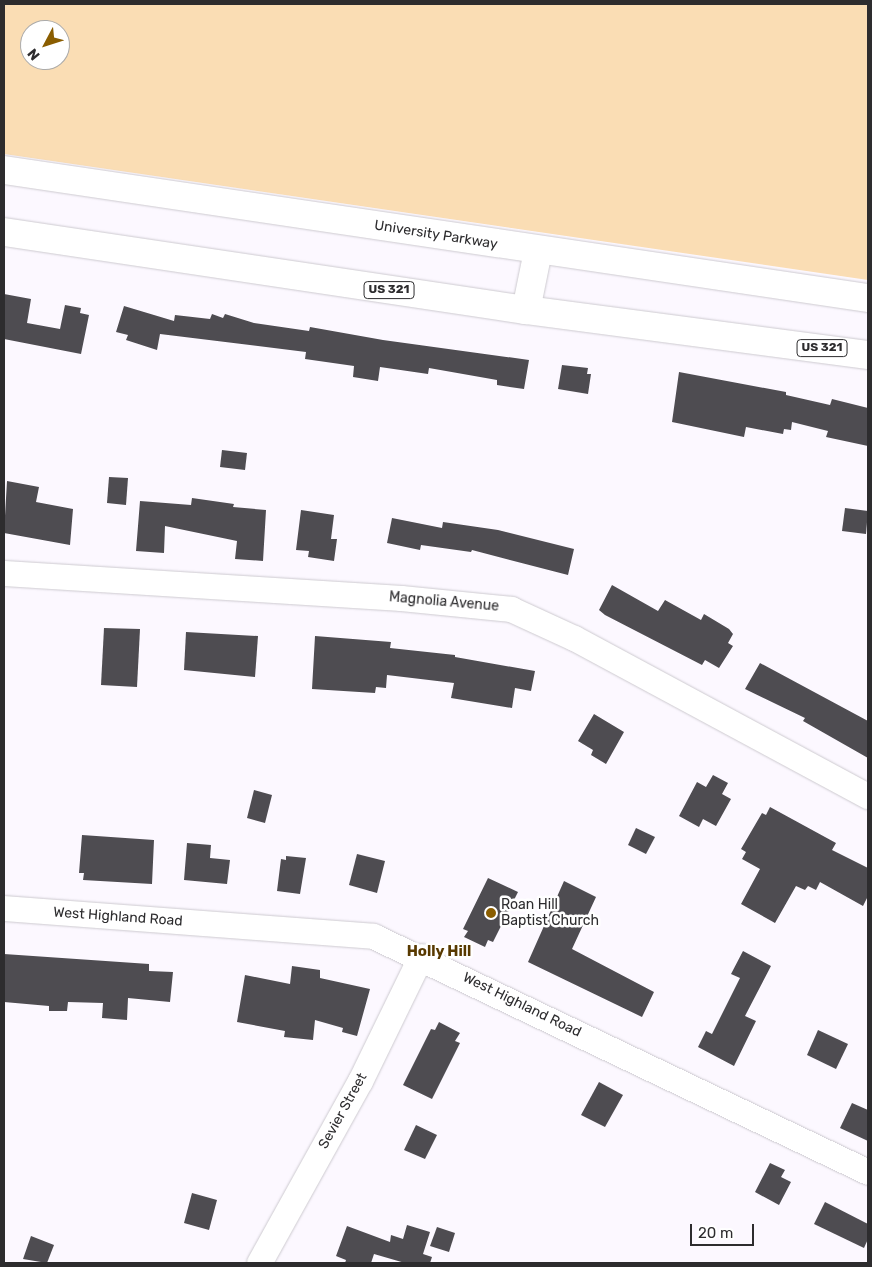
<!DOCTYPE html>
<html>
<head>
<meta charset="utf-8">
<style>
  body { margin:0 }
  #map { position:relative; width:872px; height:1267px; overflow:hidden; background:#fcf8ff; font-family:Rubik,sans-serif }
  div>[style] { position:absolute }
  .green>* { inset:0; background:#faddb4 }
  .building>* { inset:0; background:#4e4c51 }
  .roads { filter:drop-shadow(0 0 1px #cdcad0) drop-shadow(0 0 1px #cdcad0) }
  .minor>* { height:25px; margin:-12.5px; padding:0 12.5px; transform-origin:12.5px; border-radius:12.5px; background:#fff }
  .highway>* { height:28px; margin:-14px; padding:0 14px; transform-origin:14px; border-radius:14px; background:#fff }
  .dots>* { width:14px; height:14px; translate:-50% -50%; box-sizing:border-box; border:2px solid #fff; border-radius:50% }
  span { translate:-50% -50%; white-space:nowrap; text-align:center; line-height:1.15; -webkit-text-stroke:5px #fff; paint-order:stroke }
  .shield-label span { padding:1px 4px; background:#fff; border:1px solid; border-radius:4px; -webkit-text-stroke-width:0 }
  .shield-label { font-size:12px; color:#2d2c2e; font-weight:700 }
  .street-label { font-size:14px; color:#2d2c2e }
  .poi-label { font-size:14px; color:#2d2c2e }
  .left { translate:0 -50%; text-align:left }
  .neighbourhood-label { font-size:15px; color:#583900; font-weight:700 }
  .frame { position:absolute; inset:0; border:5px solid #2d2c2e; pointer-events:none }
  .north { position:absolute; left:20px; top:20px; width:50px; height:50px; box-sizing:border-box; background:#fff; border:1px solid #ababab; border-radius:50%; rotate:230deg; font-size:14px; font-weight:700; line-height:20px; text-align:center; color:#2d2c2e }
  .north::after { content:''; display:block; margin:auto; width:18px; height:22px; background:#8a5d00; clip-path:polygon(50% 0,100% 100%,50% 72%,0 100%) }
  .scale { position:absolute; left:690px; top:1224px; width:64px; height:22px; box-sizing:border-box; border:2px solid #2d2c2e; border-top:0; padding-left:6px; font-size:15px; line-height:18px; white-space:nowrap; color:#2d2c2e; -webkit-text-stroke:4px #fff; paint-order:stroke }
</style>
</head>
<body>
<div id="map">
  <div class="green">
    <i style="clip-path:polygon(evenodd,4px 4px,868px 4px,868px 280px,4px 154px,4px 4px,30px 30px,60px 30px,60px 60px,30px 60px,30px 30px)"></i>
  </div>
  <div class="building">
    <i style="clip-path:polygon(4px 294px,31px 299px,27px 323px,60px 329px,65px 305px,81px 308px,80px 313px,89px 315px,81px 354px,4px 339px)"></i>
    <i style="clip-path:polygon(124px 306px,174px 321px,175px 315px,210px 319px,212px 314px,223px 318px,225px 314px,254px 323px,309px 331px,310px 327px,383px 340px,529px 360px,524px 389px,497px 385px,497px 380px,429px 368px,428px 374px,380px 367px,378px 381px,353px 377px,354px 366px,305px 359px,306px 352px,160px 334px,157px 350px,126px 340px,128px 335px,116px 332px)"></i>
    <i style="clip-path:polygon(562px 365px,588px 368px,587px 374px,591px 374px,588px 394px,558px 389px)"></i>
    <i style="clip-path:polygon(679px 372px,786px 392px,786px 395px,830px 405px,832px 399px,868px 408px,868px 446px,826px 437px,828px 431px,792px 422px,791px 430px,784px 429px,783px 434px,746px 427px,744px 437px,672px 422px)"></i>
    <i style="clip-path:polygon(222px 450px,247px 453px,245px 470px,220px 467px)"></i>
    <i style="clip-path:polygon(109px 477px,128px 478px,126px 505px,107px 503px)"></i>
    <i style="clip-path:polygon(7px 481px,39px 487px,36px 502px,73px 509px,70px 545px,4px 533px)"></i>
    <i style="clip-path:polygon(192px 498px,234px 504px,233px 507px,266px 510px,263px 561px,235px 559px,237px 541px,165px 526px,164px 553px,136px 551px,140px 501px,191px 505px)"></i>
    <i style="clip-path:polygon(845px 508px,868px 511px,866px 534px,842px 531px)"></i>
    <i style="clip-path:polygon(301px 510px,334px 515px,331px 539px,337px 539px,334px 561px,308px 557px,309px 551px,296px 550px)"></i>
    <i style="clip-path:polygon(392px 518px,442px 528px,443px 522px,498px 530px,574px 549px,568px 575px,472px 550px,471px 552px,421px 545px,420px 550px,387px 543px)"></i>
    <i style="clip-path:polygon(612px 585px,658px 611px,665px 600px,701px 620px,704px 614px,729px 629px,733px 634px,728px 643px,733px 646px,719px 668px,705px 660px,702px 665px,605px 615px,599px 610px)"></i>
    <i style="clip-path:polygon(104px 628px,140px 629px,137px 687px,101px 685px)"></i>
    <i style="clip-path:polygon(186px 632px,258px 636px,255px 677px,184px 670px)"></i>
    <i style="clip-path:polygon(315px 636px,391px 642px,390px 648px,455px 655px,455px 657px,535px 671px,531px 691px,515px 688px,512px 708px,451px 698px,454px 683px,387px 675px,386px 688px,376px 687px,375px 693px,312px 689px)"></i>
    <i style="clip-path:polygon(760px 663px,868px 721px,868px 758px,803px 721px,805px 718px,745px 689px)"></i>
    <i style="clip-path:polygon(594px 714px,624px 732px,606px 764px,591px 755px,593px 750px,578px 741px)"></i>
    <i style="clip-path:polygon(713px 775px,728px 783px,722px 794px,731px 799px,716px 826px,703px 819px,699px 827px,679px 816px,697px 782px,706px 787px)"></i>
    <i style="clip-path:polygon(254px 790px,272px 795px,265px 823px,247px 818px)"></i>
    <i style="clip-path:polygon(770px 807px,836px 843px,832px 850px,868px 868px,868px 896px,863px 906px,820px 882px,816px 890px,808px 886px,805px 890px,796px 886px,775px 923px,741px 904px,760px 869px,742px 859px,746px 852px,741px 849px,762px 813px,766px 815px)"></i>
    <i style="clip-path:polygon(636px 828px,655px 837px,646px 854px,628px 845px)"></i>
    <i style="clip-path:polygon(82px 835px,154px 840px,152px 884px,83px 880px,84px 873px,79px 873px)"></i>
    <i style="clip-path:polygon(187px 843px,211px 845px,210px 858px,230px 860px,227px 884px,184px 880px)"></i>
    <i style="clip-path:polygon(357px 854px,385px 861px,377px 893px,349px 885px)"></i>
    <i style="clip-path:polygon(286px 856px,306px 858px,300px 894px,277px 891px,281px 859px,286px 860px)"></i>
    <i style="clip-path:polygon(488px 878px,518px 892px,493px 942px,488px 940px,485px 947px,464px 937px,468px 931px,463px 929px)"></i>
    <i style="clip-path:polygon(564px 881px,596px 897px,572px 949px,654px 992px,642px 1017px,528px 962px)"></i>
    <i style="clip-path:polygon(743px 951px,771px 966px,745px 1016px,756px 1021px,734px 1066px,698px 1047px,706px 1031px,712px 1034px,740px 978px,731px 974px)"></i>
    <i style="clip-path:polygon(4px 954px,149px 964px,149px 971px,173px 972px,170px 1002px,128px 998px,127px 1020px,102px 1018px,103px 1003px,68px 1002px,67px 1011px,49px 1011px,49px 1006px,4px 1002px)"></i>
    <i style="clip-path:polygon(292px 966px,320px 970px,320px 978px,370px 989px,357px 1036px,342px 1032px,343px 1028px,315px 1020px,313px 1040px,284px 1037px,285px 1031px,237px 1022px,245px 975px,290px 984px)"></i>
    <i style="clip-path:polygon(439px 1022px,460px 1033px,455px 1041px,460px 1043px,432px 1099px,403px 1085px,431px 1029px,435px 1030px)"></i>
    <i style="clip-path:polygon(818px 1030px,848px 1044px,836px 1069px,807px 1055px)"></i>
    <i style="clip-path:polygon(599px 1082px,623px 1095px,605px 1127px,581px 1115px)"></i>
    <i style="clip-path:polygon(852px 1103px,868px 1110px,868px 1141px,840px 1128px)"></i>
    <i style="clip-path:polygon(416px 1125px,437px 1135px,425px 1159px,404px 1150px)"></i>
    <i style="clip-path:polygon(770px 1163px,785px 1170px,781px 1177px,791px 1182px,779px 1205px,755px 1192px)"></i>
    <i style="clip-path:polygon(192px 1193px,217px 1200px,209px 1230px,184px 1223px)"></i>
    <i style="clip-path:polygon(825px 1202px,868px 1224px,868px 1239px,864px 1248px,814px 1224px)"></i>
    <i style="clip-path:polygon(407px 1225px,430px 1232px,423px 1254px,432px 1257px,430px 1263px,405px 1263px,374px 1254px,371px 1263px,345px 1263px,346px 1260px,336px 1256px,347px 1226px,390px 1242px,391px 1235px,403px 1239px)"></i>
    <i style="clip-path:polygon(437px 1227px,455px 1233px,449px 1252px,430px 1246px)"></i>
    <i style="clip-path:polygon(31px 1236px,54px 1245px,47px 1263px,23px 1259px)"></i>
  </div>
  <div class="roads">
    <div class="minor">
      <i style="left:4px;top:573px;width:398px;rotate:3.6deg"></i>
      <i style="left:401px;top:598px;width:111px;rotate:5.7deg"></i>
      <i style="left:511px;top:609px;width:69px;rotate:24.7deg"></i>
      <i style="left:574px;top:638px;width:334px;rotate:28.3deg"></i>
      <i style="left:4px;top:908px;width:370px;rotate:4.3deg"></i>
      <i style="left:373px;top:936px;width:548px;rotate:25.49deg"></i>
      <i style="left:259px;top:1263px;width:208px;rotate:-61deg"></i>
      <i style="left:360px;top:1081px;width:139px;rotate:-64deg"></i>
    </div>
    <div class="highway">
      <i style="left:4px;top:170px;width:873px;rotate:8.43deg"></i>
      <i style="left:4px;top:232px;width:528px;rotate:8.5deg"></i>
      <i style="left:526px;top:310px;width:345px;rotate:7.5deg"></i>
      <i style="left:526px;top:310px;width:60px;rotate:-78.5deg"></i>
    </div>
  </div>
  <div class="dots">
    <i style="left:491px;top:913px;background:#8a5d00"></i>
  </div>
  <div class="shield-label">
    <span style="left:389px;top:290px">US 321</span>
    <span style="left:822px;top:348px">US 321</span>
  </div>
  <div class="street-label">
    <span style="left:436px;top:235px;rotate:9deg">University Parkway</span>
    <span style="left:444px;top:602px;rotate:5deg">Magnolia Avenue</span>
    <span style="left:118px;top:917px;rotate:4deg">West Highland Road</span>
    <span style="left:522px;top:1005px;rotate:26deg">West Highland Road</span>
    <span style="left:343px;top:1111px;rotate:-61deg">Sevier Street</span>
  </div>
  <div class="poi-label">
    <span class="left" style="left:501px;top:913px">Roan Hill<br>Baptist Church</span>
  </div>
  <div class="neighbourhood-label">
    <span style="left:439px;top:952px">Holly Hill</span>
  </div>
  <div class="frame"></div>
  <div class="north">N</div>
  <div class="scale">20 m</div>
</div>
</body>
</html>
